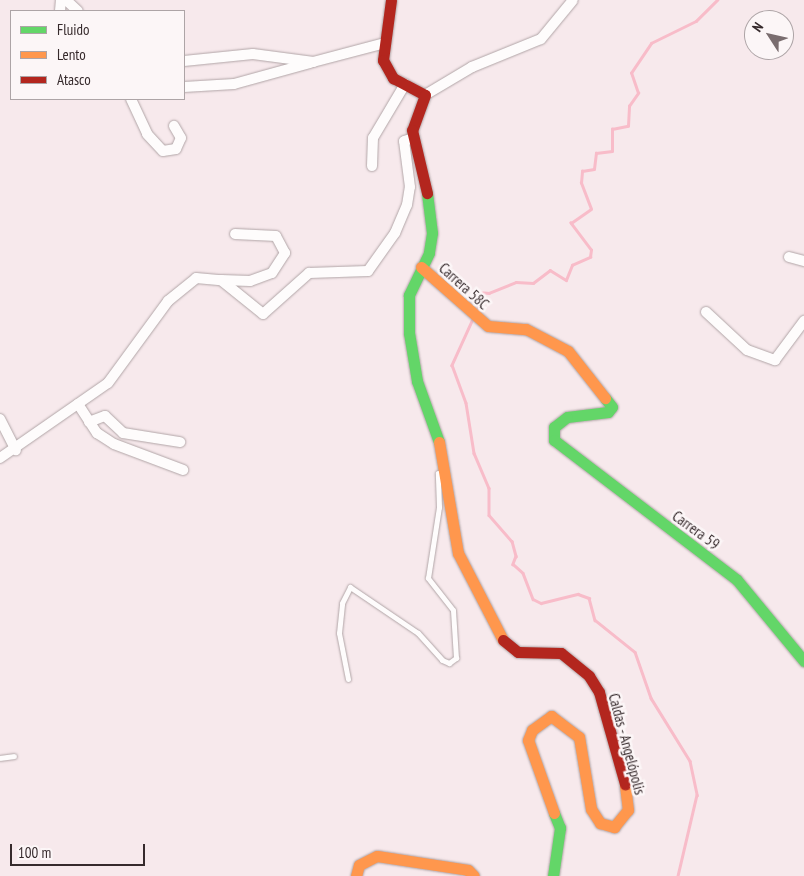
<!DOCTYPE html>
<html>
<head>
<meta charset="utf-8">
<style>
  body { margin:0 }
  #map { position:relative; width:804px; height:876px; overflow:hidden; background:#f7e9ec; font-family:"PT Sans Narrow",sans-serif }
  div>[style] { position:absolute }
  .stream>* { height:2.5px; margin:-1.25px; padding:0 1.25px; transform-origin:1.25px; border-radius:1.25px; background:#f8bcc9 }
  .roads { filter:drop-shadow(0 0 1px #b1a5a7) drop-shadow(0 0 1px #b1a5a7) }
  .lane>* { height:5px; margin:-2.5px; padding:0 2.5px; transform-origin:2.5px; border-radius:2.5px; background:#fefcfc }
  .street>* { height:10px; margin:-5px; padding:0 5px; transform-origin:5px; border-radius:5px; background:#fefcfc }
  .fast>* { height:11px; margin:-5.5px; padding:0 5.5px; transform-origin:5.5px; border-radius:5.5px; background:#63d668 }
  .slow>* { height:11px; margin:-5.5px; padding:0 5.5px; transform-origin:5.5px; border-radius:5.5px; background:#ff974d }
  .jam>* { height:11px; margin:-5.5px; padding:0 5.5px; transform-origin:5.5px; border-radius:5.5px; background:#b3261e }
  span { translate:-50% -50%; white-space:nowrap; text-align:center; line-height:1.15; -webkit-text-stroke:5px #fcf6f7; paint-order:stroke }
  .street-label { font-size:15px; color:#362a2c }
  .legend { position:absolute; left:10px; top:10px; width:175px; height:90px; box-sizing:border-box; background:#fcf6f7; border:1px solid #ada4a6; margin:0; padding:6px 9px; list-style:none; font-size:15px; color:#362a2c }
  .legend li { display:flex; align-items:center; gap:10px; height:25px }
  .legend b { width:25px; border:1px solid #ada4a6 }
  .north { position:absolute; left:744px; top:10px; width:50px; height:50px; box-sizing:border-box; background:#fcf6f7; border:1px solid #ada4a6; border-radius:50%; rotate:305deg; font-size:14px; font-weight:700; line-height:20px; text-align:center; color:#362a2c }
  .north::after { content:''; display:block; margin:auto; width:18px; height:22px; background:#7a6d6f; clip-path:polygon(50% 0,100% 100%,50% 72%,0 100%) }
  .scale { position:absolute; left:10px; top:844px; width:135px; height:22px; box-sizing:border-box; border:2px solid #362a2c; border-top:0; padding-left:6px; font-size:15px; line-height:18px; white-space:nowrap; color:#362a2c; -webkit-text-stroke:4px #fcf6f7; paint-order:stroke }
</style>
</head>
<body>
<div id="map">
  <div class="stream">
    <i style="left:478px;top:309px;width:17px;rotate:-90deg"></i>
    <i style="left:478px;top:292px;width:11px;rotate:5deg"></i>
    <i style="left:489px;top:293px;width:29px;rotate:-22deg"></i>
    <i style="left:516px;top:282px;width:17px;rotate:3deg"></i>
    <i style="left:533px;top:283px;width:21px;rotate:-37deg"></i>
    <i style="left:550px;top:270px;width:19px;rotate:32deg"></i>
    <i style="left:566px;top:280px;width:16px;rotate:-68deg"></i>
    <i style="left:572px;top:265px;width:20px;rotate:-24deg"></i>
    <i style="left:590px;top:257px;width:7px;rotate:-82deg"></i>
    <i style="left:591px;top:250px;width:34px;rotate:-127deg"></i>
    <i style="left:571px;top:223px;width:24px;rotate:-35deg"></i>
    <i style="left:591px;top:209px;width:28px;rotate:-111deg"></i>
    <i style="left:581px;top:183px;width:12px;rotate:-85deg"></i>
    <i style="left:582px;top:171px;width:12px;rotate:-9deg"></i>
    <i style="left:594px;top:169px;width:16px;rotate:-83deg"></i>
    <i style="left:596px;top:153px;width:16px;rotate:-7deg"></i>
    <i style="left:612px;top:151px;width:22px;rotate:-90deg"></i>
    <i style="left:612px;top:129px;width:16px;rotate:-11deg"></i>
    <i style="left:628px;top:126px;width:20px;rotate:-87deg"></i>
    <i style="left:629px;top:106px;width:16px;rotate:-55deg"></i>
    <i style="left:638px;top:93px;width:21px;rotate:-109deg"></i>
    <i style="left:631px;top:73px;width:36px;rotate:-56deg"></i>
    <i style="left:651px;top:43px;width:50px;rotate:-26.1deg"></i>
    <i style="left:696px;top:21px;width:30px;rotate:-45deg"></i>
    <i style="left:473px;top:319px;width:51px;rotate:114.5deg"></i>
    <i style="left:452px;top:365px;width:40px;rotate:69.8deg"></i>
    <i style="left:466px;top:403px;width:51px;rotate:80.9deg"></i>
    <i style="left:474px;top:453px;width:38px;rotate:67deg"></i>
    <i style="left:489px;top:488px;width:27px;rotate:90deg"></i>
    <i style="left:489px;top:515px;width:35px;rotate:49deg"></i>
    <i style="left:512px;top:541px;width:16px;rotate:75deg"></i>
    <i style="left:516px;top:556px;width:9px;rotate:111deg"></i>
    <i style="left:513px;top:564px;width:13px;rotate:42deg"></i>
    <i style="left:523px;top:573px;width:28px;rotate:69deg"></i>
    <i style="left:533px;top:599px;width:9px;rotate:27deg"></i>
    <i style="left:541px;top:603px;width:38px;rotate:-14deg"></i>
    <i style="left:578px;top:594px;width:12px;rotate:20deg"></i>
    <i style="left:589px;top:598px;width:23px;rotate:75deg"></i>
    <i style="left:595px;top:620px;width:51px;rotate:38.7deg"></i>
    <i style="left:635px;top:652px;width:49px;rotate:70.8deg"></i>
    <i style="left:651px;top:698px;width:74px;rotate:58.2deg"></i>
    <i style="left:690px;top:761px;width:35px;rotate:78deg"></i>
    <i style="left:697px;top:795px;width:83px;rotate:103.2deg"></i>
  </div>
  <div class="roads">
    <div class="lane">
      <i style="left:348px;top:679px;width:47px;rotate:-101.1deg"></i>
      <i style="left:339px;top:633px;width:30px;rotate:-84deg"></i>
      <i style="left:342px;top:603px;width:18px;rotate:-63deg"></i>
      <i style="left:350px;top:587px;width:82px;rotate:34.1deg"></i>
      <i style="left:418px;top:633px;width:36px;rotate:48deg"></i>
      <i style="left:442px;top:660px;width:8px;rotate:23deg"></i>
      <i style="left:449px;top:663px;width:9px;rotate:-36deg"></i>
      <i style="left:456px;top:658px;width:48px;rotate:-93.6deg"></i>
      <i style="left:453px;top:610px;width:41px;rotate:-128deg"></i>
      <i style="left:428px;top:578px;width:72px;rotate:-81.2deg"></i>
      <i style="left:439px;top:507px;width:34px;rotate:-92deg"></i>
      <i style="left:0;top:758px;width:14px;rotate:-8deg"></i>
    </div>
    <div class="street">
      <i style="left:66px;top:0;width:16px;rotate:43deg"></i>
      <i style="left:60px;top:11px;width:11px;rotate:-85deg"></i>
      <i style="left:184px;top:61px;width:69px;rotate:-5.8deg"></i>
      <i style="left:253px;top:54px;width:61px;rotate:7.6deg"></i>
      <i style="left:313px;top:62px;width:74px;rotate:-14.8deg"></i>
      <i style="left:184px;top:87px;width:50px;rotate:-3.4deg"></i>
      <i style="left:234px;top:84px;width:79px;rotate:-15.4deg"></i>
      <i style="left:425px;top:95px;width:55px;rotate:-30.8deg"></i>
      <i style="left:472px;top:67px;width:74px;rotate:-22.1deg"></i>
      <i style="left:541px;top:39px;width:50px;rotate:-50.6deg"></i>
      <i style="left:131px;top:99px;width:38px;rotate:65deg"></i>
      <i style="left:147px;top:134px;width:23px;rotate:47deg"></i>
      <i style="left:163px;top:151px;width:13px;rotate:-9deg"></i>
      <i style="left:176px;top:149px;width:12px;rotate:-66deg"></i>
      <i style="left:181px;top:138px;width:14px;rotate:-120deg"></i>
      <i style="left:372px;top:166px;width:28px;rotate:-88deg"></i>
      <i style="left:373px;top:138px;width:63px;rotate:-59.3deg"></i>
      <i style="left:789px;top:257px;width:16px;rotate:15deg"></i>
      <i style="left:221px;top:280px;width:29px;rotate:2deg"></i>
      <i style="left:250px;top:281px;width:23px;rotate:-20deg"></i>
      <i style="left:272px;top:273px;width:24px;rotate:-57deg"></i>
      <i style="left:285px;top:253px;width:19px;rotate:-118deg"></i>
      <i style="left:276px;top:236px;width:41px;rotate:-177.2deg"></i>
      <i style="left:706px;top:312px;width:56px;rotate:42.8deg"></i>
      <i style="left:747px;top:350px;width:30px;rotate:20deg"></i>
      <i style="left:775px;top:360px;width:49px;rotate:-53.4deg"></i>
      <i style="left:78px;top:404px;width:35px;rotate:57deg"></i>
      <i style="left:97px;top:433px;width:20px;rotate:33deg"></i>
      <i style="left:114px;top:444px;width:74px;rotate:20.6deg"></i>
      <i style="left:0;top:419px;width:35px;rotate:63deg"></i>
      <i style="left:89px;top:422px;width:17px;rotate:-21deg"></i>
      <i style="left:105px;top:416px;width:25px;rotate:43deg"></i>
      <i style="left:123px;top:433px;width:58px;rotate:9deg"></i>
      <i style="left:0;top:458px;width:131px;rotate:-34.8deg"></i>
      <i style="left:108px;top:383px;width:102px;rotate:-53.8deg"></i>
      <i style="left:168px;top:301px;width:36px;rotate:-39deg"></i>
      <i style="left:196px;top:278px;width:25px;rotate:5deg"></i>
      <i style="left:221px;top:280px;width:54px;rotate:39deg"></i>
      <i style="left:263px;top:314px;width:62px;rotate:-41.7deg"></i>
      <i style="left:309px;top:273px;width:59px;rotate:-1.9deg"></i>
      <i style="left:368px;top:271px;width:47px;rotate:-54.6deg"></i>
      <i style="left:395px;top:233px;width:30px;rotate:-67deg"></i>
      <i style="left:407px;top:205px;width:18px;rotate:-81deg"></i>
      <i style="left:410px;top:187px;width:46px;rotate:-97.4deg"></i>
      <i style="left:404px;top:141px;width:10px;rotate:-17deg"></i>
    </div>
    <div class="fast">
      <i style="left:427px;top:193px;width:40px;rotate:82.9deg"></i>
      <i style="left:432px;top:233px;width:20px;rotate:99deg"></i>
      <i style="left:429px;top:253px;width:47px;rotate:115.5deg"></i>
      <i style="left:409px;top:295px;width:38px;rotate:90deg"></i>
      <i style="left:409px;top:333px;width:49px;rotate:80.5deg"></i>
      <i style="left:417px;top:381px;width:65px;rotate:70.2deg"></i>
      <i style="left:605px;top:398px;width:11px;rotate:52deg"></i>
      <i style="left:612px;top:407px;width:6px;rotate:129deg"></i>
      <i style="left:608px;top:412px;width:41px;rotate:173deg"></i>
      <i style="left:567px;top:417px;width:16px;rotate:142deg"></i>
      <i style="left:554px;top:427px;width:13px;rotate:90deg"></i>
      <i style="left:554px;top:440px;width:230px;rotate:37.4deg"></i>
      <i style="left:737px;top:580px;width:105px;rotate:50.4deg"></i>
      <i style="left:553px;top:876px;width:49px;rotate:-81.7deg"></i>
      <i style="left:560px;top:828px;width:16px;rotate:-112deg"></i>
    </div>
    <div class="slow">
      <i style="left:421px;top:267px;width:89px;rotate:41.4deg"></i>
      <i style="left:488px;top:326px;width:38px;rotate:5deg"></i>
      <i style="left:526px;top:329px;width:47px;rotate:27.6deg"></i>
      <i style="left:568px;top:351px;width:60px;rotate:51.8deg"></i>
      <i style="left:439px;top:442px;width:113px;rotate:80.3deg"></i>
      <i style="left:458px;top:553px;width:98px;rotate:62.7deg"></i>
      <i style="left:554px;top:813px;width:77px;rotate:-109.6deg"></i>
      <i style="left:528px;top:740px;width:11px;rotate:-68deg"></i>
      <i style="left:532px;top:730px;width:24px;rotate:-36deg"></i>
      <i style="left:551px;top:716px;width:35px;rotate:37deg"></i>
      <i style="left:579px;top:737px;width:73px;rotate:80.5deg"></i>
      <i style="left:591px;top:809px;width:17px;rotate:57deg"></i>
      <i style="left:600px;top:823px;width:15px;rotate:16deg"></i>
      <i style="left:614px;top:827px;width:22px;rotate:-51deg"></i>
      <i style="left:628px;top:810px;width:26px;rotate:-97deg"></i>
      <i style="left:356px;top:876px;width:11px;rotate:-75deg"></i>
      <i style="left:359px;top:865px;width:20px;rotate:-27deg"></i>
      <i style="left:377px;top:856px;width:92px;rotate:8.7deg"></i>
      <i style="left:468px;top:870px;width:8px;rotate:45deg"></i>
    </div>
    <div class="jam">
      <i style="left:391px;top:0;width:61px;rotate:97.6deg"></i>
      <i style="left:383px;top:60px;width:21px;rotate:61deg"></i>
      <i style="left:393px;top:78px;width:36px;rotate:28deg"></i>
      <i style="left:425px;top:95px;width:37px;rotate:110deg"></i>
      <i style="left:412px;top:130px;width:65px;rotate:76.6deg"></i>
      <i style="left:503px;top:640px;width:19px;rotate:39deg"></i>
      <i style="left:518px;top:652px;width:43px;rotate:1.3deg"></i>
      <i style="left:561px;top:653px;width:36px;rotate:39deg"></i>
      <i style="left:589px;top:676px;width:19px;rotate:58deg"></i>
      <i style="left:599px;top:692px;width:96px;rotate:74.2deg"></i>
    </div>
  </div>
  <div class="street-label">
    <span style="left:464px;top:286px;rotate:42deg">Carrera 58C</span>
    <span style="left:696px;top:530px;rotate:36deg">Carrera 59</span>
    <span style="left:627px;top:744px;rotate:75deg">Caldas - Angelópolis</span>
  </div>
  <ul class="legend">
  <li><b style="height:6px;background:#63d668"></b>Fluido</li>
  <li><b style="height:6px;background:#ff974d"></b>Lento</li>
  <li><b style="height:6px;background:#b3261e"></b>Atasco</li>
  </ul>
  <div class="north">N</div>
  <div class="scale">100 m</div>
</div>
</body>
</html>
